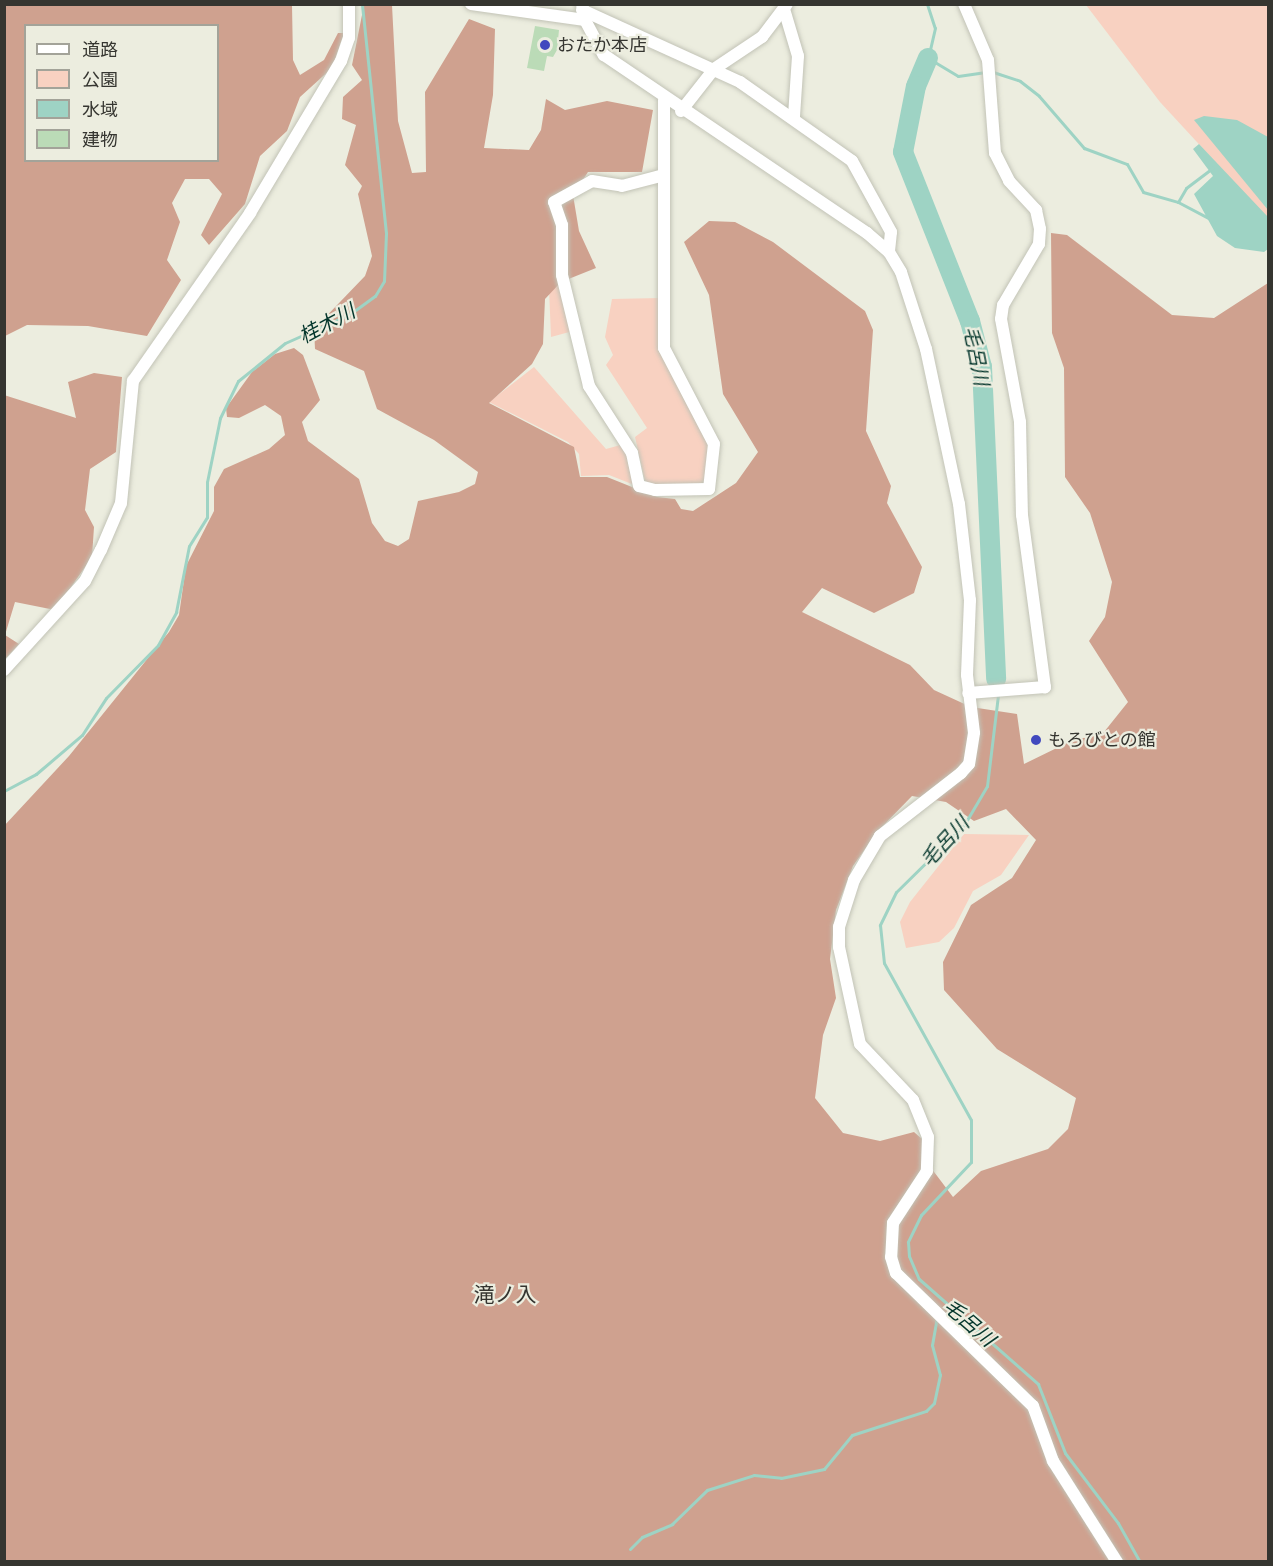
<!DOCTYPE html>
<html>
<head>
<meta charset="utf-8">
<style>
  body { margin:0 }
  #map { position:relative; width:1273px; height:1566px; overflow:hidden; background:#eceddf; font-family:Poppins,"Noto Sans JP",sans-serif }
  div>[style] { position:absolute }
  .green>* { inset:0; background:#f8d1c1 }
  .forest>* { inset:0; background:#cfa18f }
  .water>* { inset:0; background:#9ed3c4 }
  .stream>* { height:3px; margin:-1.5px; padding:0 1.5px; transform-origin:1.5px; border-radius:1.5px; background:#9ed3c4 }
  .river>* { height:20px; margin:-10px; padding:0 10px; transform-origin:10px; border-radius:10px; background:#9ed3c4 }
  .building>* { inset:0; background:#bbdbb7 }
  .roads { filter:drop-shadow(0 0 2px #c2c3b6) drop-shadow(0 0 2px #c2c3b6) }
  .street>* { height:12px; margin:-6px; padding:0 6px; transform-origin:6px; border-radius:6px; background:#fff }
  .dots>* { width:16px; height:16px; translate:-50% -50%; box-sizing:border-box; border:3px solid #eceddf; border-radius:50% }
  span { translate:-50% -50%; white-space:nowrap; text-align:center; line-height:1.15; -webkit-text-stroke:4.5px #eceddf; paint-order:stroke }
  .poi-label { font-size:18px; color:#353530 }
  .left { translate:0 -50%; text-align:left }
  .water-label { font-size:20px; color:#04362c; font-style:italic }
  .quarter-label { font-size:21px; color:#353530 }
  .frame { position:absolute; inset:0; border:6px solid #353530; pointer-events:none }
  .legend { position:absolute; left:24px; top:24px; width:195px; height:138px; box-sizing:border-box; background:#eceddf; border:2px solid #a3a399; margin:0; padding:8px 10px; list-style:none; font-size:18px; color:#353530 }
  .legend li { display:flex; align-items:center; gap:12px; height:30px }
  .legend b { width:30px; border:2px solid #a3a399 }
</style>
</head>
<body>
<div id="map">
  <div class="green">
    <i style="clip-path:polygon(1086px 5px,1268px 5px,1268px 219px,1160px 102px)"></i>
    <i style="clip-path:polygon(561px 284px,573px 331px,551px 337px,549px 288px)"></i>
    <i style="clip-path:polygon(660px 298px,660px 349px,710px 444px,706px 486px,655px 487px,645px 481px,635px 437px,647px 428px,606px 365px,613px 355px,605px 337px,612px 299px)"></i>
    <i style="clip-path:polygon(534px 367px,606px 449px,624px 444px,637px 486px,609px 475px,581px 476px,579px 454px,568px 442px,489px 402px)"></i>
    <i style="clip-path:polygon(964px 834px,1029px 835px,1001px 875px,973px 891px,954px 928px,939px 942px,906px 948px,900px 922px,910px 902px)"></i>
  </div>
  <div class="forest">
    <i style="clip-path:polygon(evenodd,4px 5px,292px 5px,293px 60px,300px 75px,324px 60px,338px 33px,344px 33px,332px 68px,300px 97px,287px 131px,260px 156px,245px 204px,209px 245px,201px 235px,222px 194px,209px 179px,185px 179px,172px 203px,180px 222px,167px 260px,181px 280px,147px 336px,88px 326px,27px 325px,5px 336px,4px 5px,26px 26px,218px 26px,218px 160px,26px 160px,26px 26px)"></i>
    <i style="clip-path:polygon(evenodd,364px 5px,392px 5px,398px 121px,412px 173px,426px 172px,425px 92px,469px 19px,495px 29px,493px 95px,484px 148px,529px 150px,541px 130px,546px 99px,565px 110px,607px 101px,653px 110px,642px 172px,588px 172px,573px 195px,579px 231px,596px 268px,561px 282px,545px 299px,543px 344px,532px 364px,489px 403px,574px 447px,580px 477px,607px 477px,657px 497px,675px 499px,681px 509px,693px 511px,736px 483px,758px 452px,723px 394px,709px 295px,684px 242px,709px 221px,735px 222px,773px 242px,865px 311px,873px 330px,866px 431px,891px 486px,887px 503px,922px 567px,914px 593px,874px 613px,822px 588px,802px 612px,910px 665px,934px 690px,971px 707px,1017px 714px,1024px 764px,1069px 742px,1104px 732px,1128px 702px,1089px 641px,1105px 617px,1112px 582px,1090px 513px,1065px 477px,1064px 368px,1052px 333px,1051px 233px,1067px 235px,1172px 315px,1214px 318px,1268px 283px,1268px 1561px,5px 1561px,4px 826px,69px 756px,169px 632px,179px 615px,186px 566px,214px 511px,214px 487px,224px 469px,269px 449px,285px 435px,281px 416px,265px 405px,239px 418px,227px 417px,226px 408px,252px 372px,275px 354px,294px 348px,303px 355px,320px 400px,302px 422px,308px 441px,359px 479px,372px 523px,385px 541px,398px 546px,409px 539px,418px 501px,459px 492px,475px 484px,478px 472px,434px 440px,377px 409px,364px 371px,315px 349px,314px 329px,365px 276px,372px 256px,358px 194px,362px 186px,345px 165px,356px 125px,342px 119px,343px 97px,362px 80px,352px 65px,364px 5px,912px 796px,946px 802px,974px 821px,1006px 809px,1036px 840px,1012px 878px,971px 905px,943px 962px,944px 990px,997px 1049px,1076px 1098px,1068px 1129px,1048px 1149px,981px 1171px,953px 1197px,922px 1156px,922px 1139px,914px 1132px,880px 1141px,843px 1133px,815px 1098px,823px 1035px,836px 998px,830px 959px,836px 910px,853px 866px,877px 832px,912px 796px)"></i>
    <i style="clip-path:polygon(94px 373px,122px 377px,116px 452px,90px 469px,85px 510px,94px 527px,92px 557px,55px 610px,15px 602px,5px 635px,19px 644px,5px 659px,4px 395px,76px 418px,68px 382px)"></i>
  </div>
  <div class="water">
    <i style="clip-path:polygon(1204px 116px,1237px 120px,1268px 137px,1268px 210px,1194px 120px)"></i>
    <i style="clip-path:polygon(1199px 144px,1268px 217px,1268px 249px,1264px 252px,1235px 248px,1217px 236px,1194px 194px,1213px 176px,1193px 149px)"></i>
  </div>
  <div class="stream">
    <i style="left:927px;top:4px;width:25px;rotate:72deg"></i>
    <i style="left:935px;top:28px;width:31px;rotate:103deg"></i>
    <i style="left:928px;top:58px;width:35px;rotate:31deg"></i>
    <i style="left:958px;top:76px;width:28px;rotate:-8deg"></i>
    <i style="left:993px;top:72px;width:28px;rotate:18deg"></i>
    <i style="left:1020px;top:81px;width:24px;rotate:38deg"></i>
    <i style="left:1039px;top:96px;width:69px;rotate:49.1deg"></i>
    <i style="left:1084px;top:148px;width:46px;rotate:20.4deg"></i>
    <i style="left:1127px;top:164px;width:32px;rotate:60deg"></i>
    <i style="left:1143px;top:192px;width:36px;rotate:16deg"></i>
    <i style="left:1178px;top:202px;width:41px;rotate:27.8deg"></i>
    <i style="left:1178px;top:202px;width:16px;rotate:-60deg"></i>
    <i style="left:1186px;top:188px;width:34px;rotate:-37deg"></i>
    <i style="left:996px;top:679px;width:10px;rotate:84deg"></i>
    <i style="left:998px;top:695px;width:92px;rotate:96.9deg"></i>
    <i style="left:987px;top:786px;width:45px;rotate:120.5deg"></i>
    <i style="left:964px;top:825px;width:95px;rotate:135.4deg"></i>
    <i style="left:896px;top:892px;width:37px;rotate:116deg"></i>
    <i style="left:880px;top:925px;width:38px;rotate:84deg"></i>
    <i style="left:884px;top:963px;width:179px;rotate:61deg"></i>
    <i style="left:971px;top:1120px;width:42px;rotate:90deg"></i>
    <i style="left:971px;top:1162px;width:73px;rotate:133.3deg"></i>
    <i style="left:921px;top:1215px;width:30px;rotate:116deg"></i>
    <i style="left:908px;top:1242px;width:14px;rotate:86deg"></i>
    <i style="left:909px;top:1256px;width:25px;rotate:67deg"></i>
    <i style="left:919px;top:1279px;width:159px;rotate:41.4deg"></i>
    <i style="left:1038px;top:1384px;width:74px;rotate:68.6deg"></i>
    <i style="left:1065px;top:1453px;width:88px;rotate:52.9deg"></i>
    <i style="left:1118px;top:1523px;width:45px;rotate:60.6deg"></i>
    <i style="left:4px;top:791px;width:36px;rotate:-28deg"></i>
    <i style="left:36px;top:774px;width:60px;rotate:-40.3deg"></i>
    <i style="left:82px;top:735px;width:44px;rotate:-57deg"></i>
    <i style="left:106px;top:698px;width:74px;rotate:-45.5deg"></i>
    <i style="left:158px;top:645px;width:38px;rotate:-61deg"></i>
    <i style="left:176px;top:612px;width:67px;rotate:-78.9deg"></i>
    <i style="left:189px;top:546px;width:34px;rotate:-58deg"></i>
    <i style="left:207px;top:517px;width:35px;rotate:-90deg"></i>
    <i style="left:207px;top:482px;width:65px;rotate:-78.5deg"></i>
    <i style="left:220px;top:418px;width:41px;rotate:-64.1deg"></i>
    <i style="left:238px;top:381px;width:60px;rotate:-39deg"></i>
    <i style="left:285px;top:343px;width:71px;rotate:-24deg"></i>
    <i style="left:350px;top:314px;width:31px;rotate:-36deg"></i>
    <i style="left:375px;top:296px;width:17px;rotate:-59deg"></i>
    <i style="left:384px;top:281px;width:48px;rotate:-87.6deg"></i>
    <i style="left:386px;top:233px;width:230px;rotate:-96deg"></i>
    <i style="left:630px;top:1549px;width:17px;rotate:-45deg"></i>
    <i style="left:642px;top:1537px;width:33px;rotate:-23deg"></i>
    <i style="left:672px;top:1524px;width:49px;rotate:-44.2deg"></i>
    <i style="left:707px;top:1490px;width:49px;rotate:-17.7deg"></i>
    <i style="left:754px;top:1475px;width:27px;rotate:6deg"></i>
    <i style="left:781px;top:1478px;width:44px;rotate:-11.8deg"></i>
    <i style="left:824px;top:1469px;width:44px;rotate:-50.5deg"></i>
    <i style="left:852px;top:1435px;width:78px;rotate:-18deg"></i>
    <i style="left:926px;top:1411px;width:11px;rotate:-45deg"></i>
    <i style="left:934px;top:1403px;width:29px;rotate:-78deg"></i>
    <i style="left:940px;top:1375px;width:31px;rotate:-105deg"></i>
    <i style="left:932px;top:1345px;width:28px;rotate:-80deg"></i>
  </div>
  <div class="river">
    <i style="left:928px;top:58px;width:30px;rotate:113deg"></i>
    <i style="left:916px;top:86px;width:67px;rotate:101.1deg"></i>
    <i style="left:903px;top:152px;width:182px;rotate:68.4deg"></i>
    <i style="left:970px;top:321px;width:48px;rotate:75.4deg"></i>
    <i style="left:982px;top:367px;width:312px;rotate:87.4deg"></i>
  </div>
  <div class="building">
    <i style="clip-path:polygon(535px 26px,559px 30px,557px 50px,553px 57px,547px 56px,544px 71px,527px 68px)"></i>
  </div>
  <div class="roads">
    <div class="street">
      <i style="left:471px;top:4px;width:115px;rotate:8deg"></i>
      <i style="left:582px;top:4px;width:16px;rotate:79deg"></i>
      <i style="left:585px;top:20px;width:40px;rotate:62deg"></i>
      <i style="left:604px;top:55px;width:318px;rotate:34.1deg"></i>
      <i style="left:867px;top:233px;width:29px;rotate:41deg"></i>
      <i style="left:889px;top:252px;width:23px;rotate:59deg"></i>
      <i style="left:901px;top:272px;width:81px;rotate:72deg"></i>
      <i style="left:926px;top:349px;width:158px;rotate:78deg"></i>
      <i style="left:959px;top:504px;width:97px;rotate:83.5deg"></i>
      <i style="left:970px;top:600px;width:75px;rotate:92.3deg"></i>
      <i style="left:967px;top:675px;width:58px;rotate:83.1deg"></i>
      <i style="left:974px;top:733px;width:31px;rotate:99deg"></i>
      <i style="left:969px;top:764px;width:12px;rotate:132deg"></i>
      <i style="left:961px;top:773px;width:103px;rotate:142.1deg"></i>
      <i style="left:880px;top:836px;width:51px;rotate:120.6deg"></i>
      <i style="left:854px;top:880px;width:49px;rotate:107.7deg"></i>
      <i style="left:839px;top:927px;width:20px;rotate:90deg"></i>
      <i style="left:839px;top:947px;width:99px;rotate:77.8deg"></i>
      <i style="left:860px;top:1044px;width:77px;rotate:46.6deg"></i>
      <i style="left:913px;top:1100px;width:40px;rotate:68deg"></i>
      <i style="left:928px;top:1137px;width:34px;rotate:92deg"></i>
      <i style="left:927px;top:1171px;width:62px;rotate:123.2deg"></i>
      <i style="left:893px;top:1223px;width:34px;rotate:93deg"></i>
      <i style="left:891px;top:1257px;width:17px;rotate:73deg"></i>
      <i style="left:896px;top:1273px;width:191px;rotate:44.2deg"></i>
      <i style="left:1033px;top:1406px;width:59px;rotate:70deg"></i>
      <i style="left:1053px;top:1461px;width:120px;rotate:57.6deg"></i>
      <i style="left:964px;top:4px;width:61px;rotate:66.8deg"></i>
      <i style="left:988px;top:60px;width:93px;rotate:85.7deg"></i>
      <i style="left:995px;top:153px;width:31px;rotate:63deg"></i>
      <i style="left:1009px;top:181px;width:40px;rotate:47deg"></i>
      <i style="left:1036px;top:210px;width:19px;rotate:78deg"></i>
      <i style="left:1040px;top:229px;width:15px;rotate:94deg"></i>
      <i style="left:1039px;top:244px;width:71px;rotate:120.5deg"></i>
      <i style="left:1003px;top:305px;width:14px;rotate:98deg"></i>
      <i style="left:1001px;top:319px;width:105px;rotate:79.5deg"></i>
      <i style="left:1020px;top:422px;width:93px;rotate:88.8deg"></i>
      <i style="left:1022px;top:515px;width:174px;rotate:82.4deg"></i>
      <i style="left:1045px;top:687px;width:77px;rotate:175.5deg"></i>
      <i style="left:784px;top:9px;width:49px;rotate:73.4deg"></i>
      <i style="left:798px;top:56px;width:61px;rotate:93.8deg"></i>
      <i style="left:582px;top:10px;width:174px;rotate:24.5deg"></i>
      <i style="left:740px;top:82px;width:137px;rotate:35.2deg"></i>
      <i style="left:852px;top:161px;width:81px;rotate:61.2deg"></i>
      <i style="left:891px;top:232px;width:20px;rotate:96deg"></i>
      <i style="left:681px;top:111px;width:53px;rotate:-51.8deg"></i>
      <i style="left:714px;top:69px;width:58px;rotate:-33.7deg"></i>
      <i style="left:762px;top:37px;width:41px;rotate:-52.9deg"></i>
      <i style="left:664px;top:175px;width:173px;rotate:90deg"></i>
      <i style="left:664px;top:348px;width:108px;rotate:62.5deg"></i>
      <i style="left:714px;top:444px;width:45px;rotate:96.3deg"></i>
      <i style="left:709px;top:489px;width:54px;rotate:178.9deg"></i>
      <i style="left:655px;top:490px;width:16px;rotate:-166deg"></i>
      <i style="left:639px;top:486px;width:34px;rotate:-102deg"></i>
      <i style="left:632px;top:453px;width:80px;rotate:-122.7deg"></i>
      <i style="left:589px;top:386px;width:114px;rotate:-103.7deg"></i>
      <i style="left:562px;top:275px;width:50px;rotate:-90deg"></i>
      <i style="left:562px;top:225px;width:24px;rotate:-109deg"></i>
      <i style="left:554px;top:202px;width:43px;rotate:-28.9deg"></i>
      <i style="left:592px;top:181px;width:30px;rotate:9deg"></i>
      <i style="left:622px;top:186px;width:43px;rotate:-14.7deg"></i>
      <i style="left:664px;top:175px;width:75px;rotate:-90deg"></i>
      <i style="left:4px;top:670px;width:120px;rotate:-47.7deg"></i>
      <i style="left:85px;top:581px;width:35px;rotate:-63deg"></i>
      <i style="left:101px;top:550px;width:51px;rotate:-66.9deg"></i>
      <i style="left:121px;top:503px;width:123px;rotate:-84.4deg"></i>
      <i style="left:133px;top:381px;width:205px;rotate:-55.1deg"></i>
      <i style="left:250px;top:213px;width:177px;rotate:-59.1deg"></i>
      <i style="left:341px;top:61px;width:24px;rotate:-71deg"></i>
      <i style="left:349px;top:38px;width:34px;rotate:-90deg"></i>
    </div>
  </div>
  <div class="dots">
    <i style="left:545px;top:45px;background:#4149be"></i>
    <i style="left:1036px;top:740px;background:#4149be"></i>
  </div>
  <div class="poi-label">
    <span class="left" style="left:557px;top:45px">おたか本店</span>
    <span class="left" style="left:1048px;top:740px">もろびとの館</span>
  </div>
  <div class="water-label">
    <span style="left:327px;top:324px;rotate:-28deg">桂木川</span>
    <span style="left:976px;top:356px;rotate:79deg">毛呂川</span>
    <span style="left:945px;top:842px;rotate:-47deg">毛呂川</span>
    <span style="left:969px;top:1323px;rotate:41deg">毛呂川</span>
  </div>
  <div class="quarter-label">
    <span style="left:505px;top:1295px">滝ノ入</span>
  </div>
  <div class="frame"></div>
  <ul class="legend">
  <li><b style="height:8px;background:#fff"></b>道路</li>
  <li><b style="height:16px;background:#f8d1c1"></b>公園</li>
  <li><b style="height:16px;background:#9ed3c4"></b>水域</li>
  <li><b style="height:16px;background:#bbdbb7"></b>建物</li>
  </ul>
</div>
</body>
</html>
